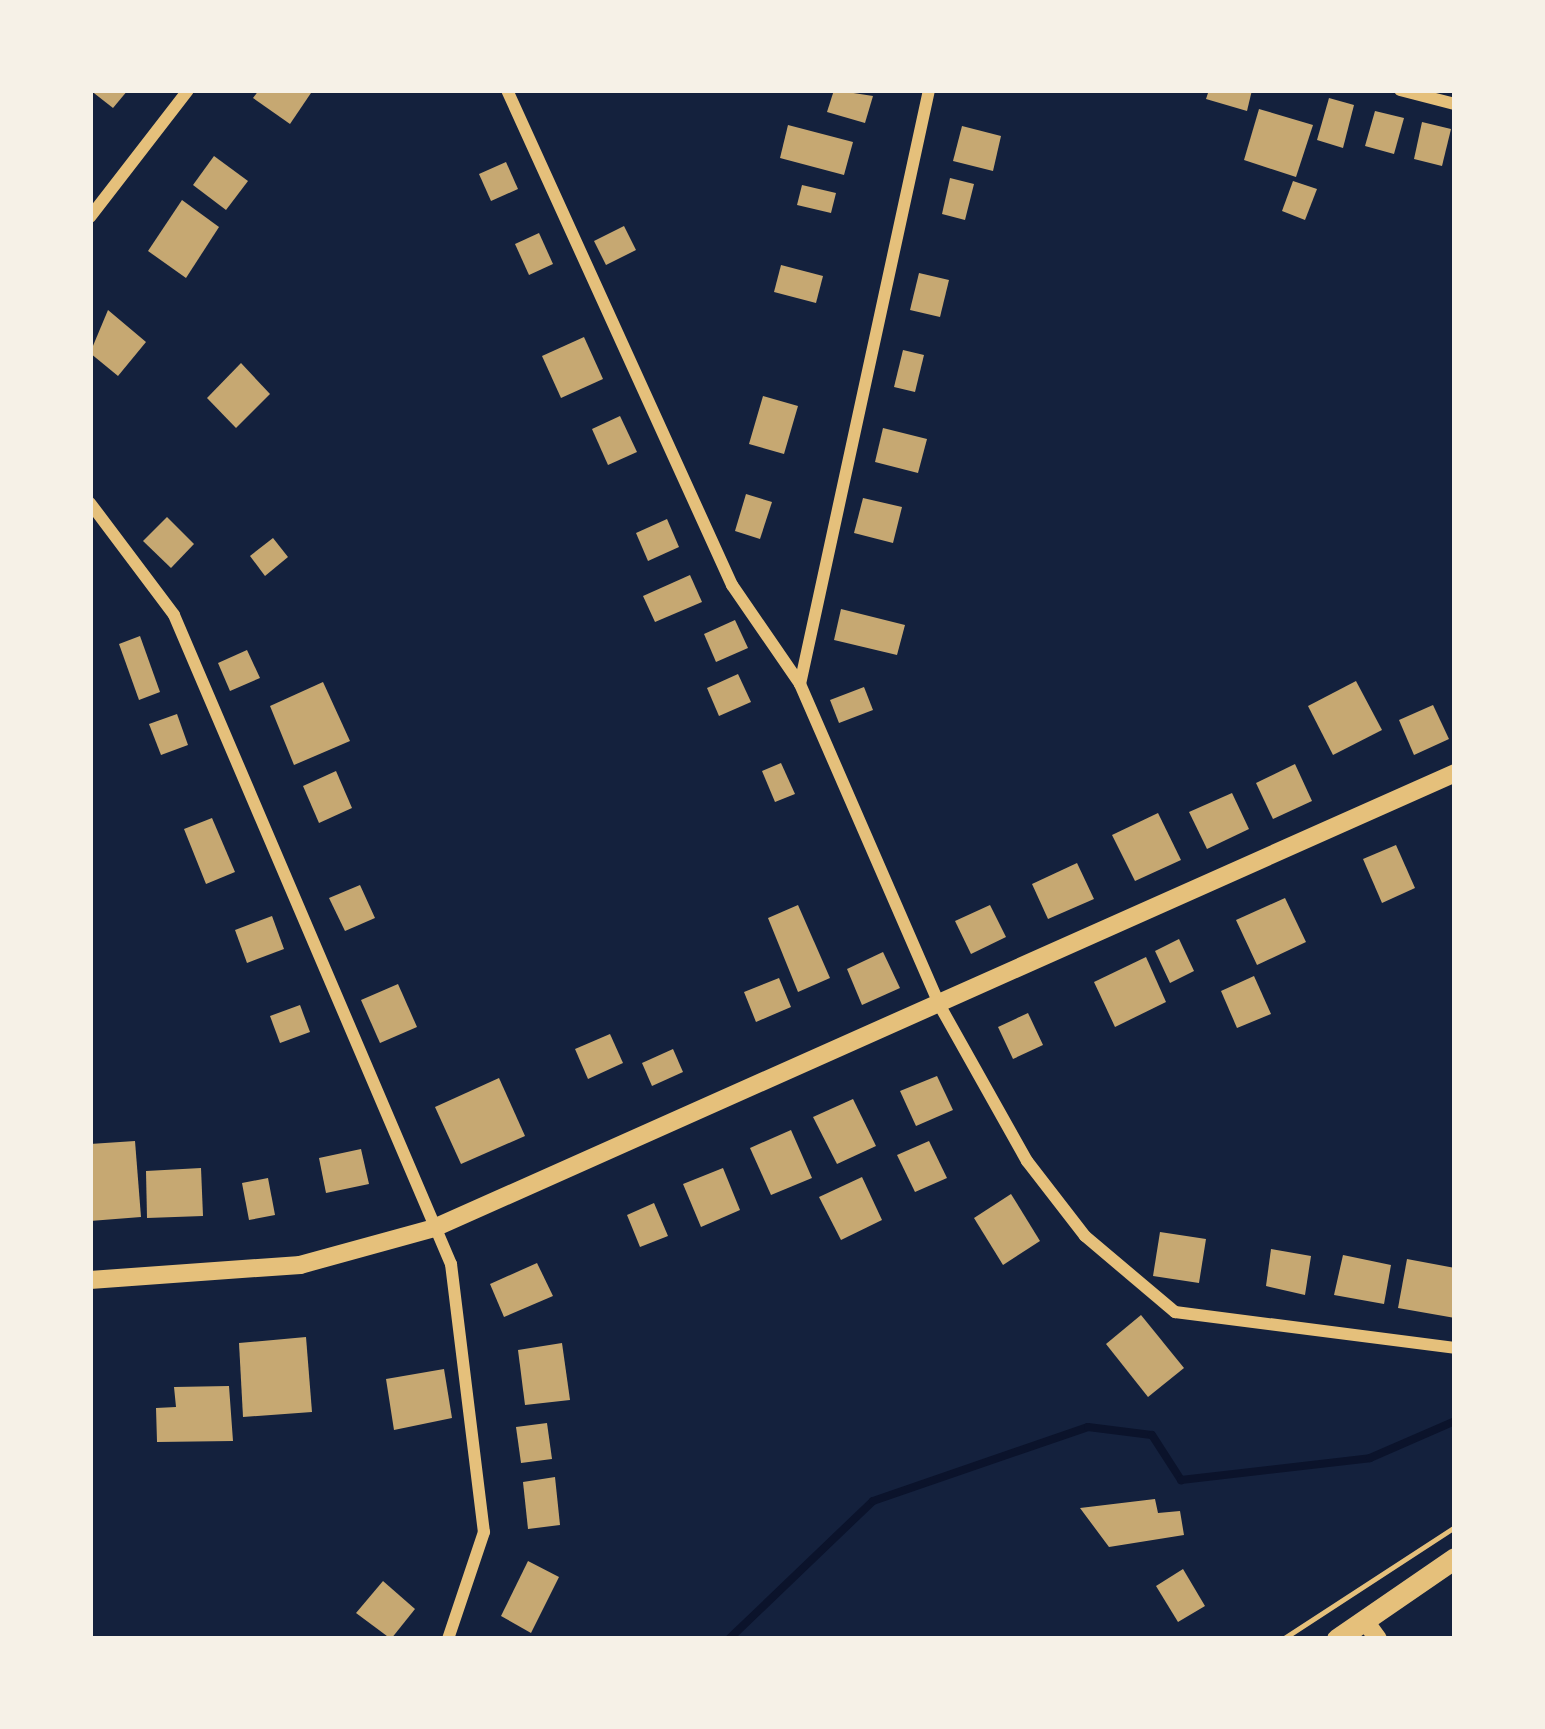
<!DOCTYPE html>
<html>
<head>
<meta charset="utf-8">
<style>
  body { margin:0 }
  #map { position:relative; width:1545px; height:1729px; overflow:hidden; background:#14213d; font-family:Rubik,sans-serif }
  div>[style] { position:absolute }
  .stream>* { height:8px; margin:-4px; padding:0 4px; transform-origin:4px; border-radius:4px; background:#0b132b }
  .building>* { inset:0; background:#c6a872 }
  .path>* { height:4.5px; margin:-2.25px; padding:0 2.25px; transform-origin:2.25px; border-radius:2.25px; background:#e5c07b }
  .minor>* { height:12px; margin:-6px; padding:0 6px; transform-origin:6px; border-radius:6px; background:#e5c07b }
  .tertiary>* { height:18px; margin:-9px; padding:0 9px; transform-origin:9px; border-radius:9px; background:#e5c07b }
  .secondary>* { height:21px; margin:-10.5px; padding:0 10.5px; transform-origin:10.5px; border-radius:10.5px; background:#e5c07b }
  span { translate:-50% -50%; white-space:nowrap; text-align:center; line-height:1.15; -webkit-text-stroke:9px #f6f1e7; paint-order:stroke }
  .frame { position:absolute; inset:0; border:93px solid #f6f1e7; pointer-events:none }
</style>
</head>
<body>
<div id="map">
  <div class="stream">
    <i style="left:729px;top:1639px;width:199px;rotate:-43.8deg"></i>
    <i style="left:873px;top:1501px;width:227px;rotate:-19deg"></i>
    <i style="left:1088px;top:1427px;width:64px;rotate:7.1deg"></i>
    <i style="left:1152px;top:1435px;width:54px;rotate:57.2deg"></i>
    <i style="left:1181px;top:1480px;width:190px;rotate:-6.6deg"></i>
    <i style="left:1370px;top:1458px;width:93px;rotate:-23.5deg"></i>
  </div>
  <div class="building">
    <i style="clip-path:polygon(90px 90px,128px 90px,113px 108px)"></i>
    <i style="clip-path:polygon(259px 90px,313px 90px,290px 124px,253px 98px)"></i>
    <i style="clip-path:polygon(834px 90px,873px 96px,865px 123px,827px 112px)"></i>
    <i style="clip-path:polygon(1209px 90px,1252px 90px,1247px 111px,1206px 99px)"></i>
    <i style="clip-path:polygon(1329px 98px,1354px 105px,1343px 148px,1317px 140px)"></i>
    <i style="clip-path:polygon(1259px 109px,1313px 125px,1296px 177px,1244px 160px)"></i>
    <i style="clip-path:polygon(1375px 111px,1404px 118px,1394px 154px,1365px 146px)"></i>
    <i style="clip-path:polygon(1422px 122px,1451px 129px,1442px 166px,1414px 159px)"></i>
    <i style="clip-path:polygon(788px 125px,853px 142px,844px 175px,780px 158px)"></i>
    <i style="clip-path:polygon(962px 126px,1001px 136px,993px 171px,953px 161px)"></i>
    <i style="clip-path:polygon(214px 156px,248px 181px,226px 210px,193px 185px)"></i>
    <i style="clip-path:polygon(506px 162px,518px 189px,491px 201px,479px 174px)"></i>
    <i style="clip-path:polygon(950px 178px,974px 184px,965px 220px,942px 214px)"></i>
    <i style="clip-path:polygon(1293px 181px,1317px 189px,1305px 220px,1282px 211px)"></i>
    <i style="clip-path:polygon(802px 185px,836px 193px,831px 213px,797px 205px)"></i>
    <i style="clip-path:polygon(182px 200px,219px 227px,186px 278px,148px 251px)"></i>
    <i style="clip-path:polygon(624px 226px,636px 250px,606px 265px,594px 241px)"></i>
    <i style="clip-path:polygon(539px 233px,553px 264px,529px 275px,515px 244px)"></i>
    <i style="clip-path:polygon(781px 265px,823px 276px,816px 303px,774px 292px)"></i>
    <i style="clip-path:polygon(919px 273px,949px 280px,940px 317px,910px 310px)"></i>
    <i style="clip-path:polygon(108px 310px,146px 342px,118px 376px,90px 353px)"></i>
    <i style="clip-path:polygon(584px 337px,603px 379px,561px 398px,542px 356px)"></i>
    <i style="clip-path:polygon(903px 350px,924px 355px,915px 392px,894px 387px)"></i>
    <i style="clip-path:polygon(241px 363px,270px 394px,236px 428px,207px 398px)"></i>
    <i style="clip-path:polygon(763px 396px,798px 406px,784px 454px,749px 444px)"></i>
    <i style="clip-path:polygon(620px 416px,637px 452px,608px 465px,592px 429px)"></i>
    <i style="clip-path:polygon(883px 428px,927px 439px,918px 473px,875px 462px)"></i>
    <i style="clip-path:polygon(746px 494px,772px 502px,760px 539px,735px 531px)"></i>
    <i style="clip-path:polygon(863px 498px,902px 507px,893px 543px,854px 533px)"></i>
    <i style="clip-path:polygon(167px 517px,194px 544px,171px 568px,143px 541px)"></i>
    <i style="clip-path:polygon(667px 519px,679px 547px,648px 561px,636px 533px)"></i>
    <i style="clip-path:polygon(273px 538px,288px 557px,265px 576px,250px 556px)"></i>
    <i style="clip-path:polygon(690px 575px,702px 602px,655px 622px,643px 596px)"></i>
    <i style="clip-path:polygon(841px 609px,905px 625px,897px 655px,834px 640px)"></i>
    <i style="clip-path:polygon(735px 620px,748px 648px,716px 662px,704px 634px)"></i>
    <i style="clip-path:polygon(140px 636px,160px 692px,139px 700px,119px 644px)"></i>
    <i style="clip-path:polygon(247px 650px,260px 678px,230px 691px,218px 663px)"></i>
    <i style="clip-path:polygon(738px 674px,751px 702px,719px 716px,707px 688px)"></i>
    <i style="clip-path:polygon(1356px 681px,1382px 730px,1333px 755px,1308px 706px)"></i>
    <i style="clip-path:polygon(323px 682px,350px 741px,294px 765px,270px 706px)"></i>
    <i style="clip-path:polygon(864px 687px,873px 710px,839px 723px,830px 700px)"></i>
    <i style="clip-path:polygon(1433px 705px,1449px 739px,1414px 755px,1399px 720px)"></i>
    <i style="clip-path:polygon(177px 714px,188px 745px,161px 755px,149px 724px)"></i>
    <i style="clip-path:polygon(781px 763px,795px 794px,775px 802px,762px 771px)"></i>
    <i style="clip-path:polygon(1295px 764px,1312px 801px,1273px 819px,1256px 783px)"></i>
    <i style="clip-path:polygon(336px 771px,352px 808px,319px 823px,303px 786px)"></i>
    <i style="clip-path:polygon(1232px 793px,1249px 829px,1207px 849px,1189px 812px)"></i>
    <i style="clip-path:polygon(1158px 813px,1181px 860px,1135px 881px,1112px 835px)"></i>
    <i style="clip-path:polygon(212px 818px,235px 872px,206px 884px,184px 829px)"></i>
    <i style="clip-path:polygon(1396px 845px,1415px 888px,1382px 903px,1363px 859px)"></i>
    <i style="clip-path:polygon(1077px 863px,1094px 899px,1048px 919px,1032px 884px)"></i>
    <i style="clip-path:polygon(360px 885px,375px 918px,345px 931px,329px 898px)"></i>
    <i style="clip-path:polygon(1285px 898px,1306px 942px,1257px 965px,1236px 920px)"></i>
    <i style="clip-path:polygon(798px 905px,830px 978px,798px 992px,768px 918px)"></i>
    <i style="clip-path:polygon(990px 905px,1006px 937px,971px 954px,955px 921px)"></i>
    <i style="clip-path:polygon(272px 916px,284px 949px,247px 963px,235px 930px)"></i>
    <i style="clip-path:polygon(1179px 939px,1194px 971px,1170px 983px,1155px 951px)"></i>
    <i style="clip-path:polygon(883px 952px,900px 988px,862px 1005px,847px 969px)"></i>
    <i style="clip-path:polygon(1146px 957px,1166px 1002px,1115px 1027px,1094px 982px)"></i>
    <i style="clip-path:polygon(1254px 976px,1271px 1014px,1237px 1028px,1221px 991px)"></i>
    <i style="clip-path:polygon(779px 978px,791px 1007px,756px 1022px,744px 992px)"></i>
    <i style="clip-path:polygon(398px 984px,417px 1027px,380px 1043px,361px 1000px)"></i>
    <i style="clip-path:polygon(300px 1005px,310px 1032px,280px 1043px,270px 1016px)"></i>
    <i style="clip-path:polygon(1028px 1013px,1043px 1045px,1013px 1059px,998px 1027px)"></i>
    <i style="clip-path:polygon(610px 1034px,623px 1063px,588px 1079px,575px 1049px)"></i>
    <i style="clip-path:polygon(673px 1049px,683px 1072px,652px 1086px,642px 1063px)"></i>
    <i style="clip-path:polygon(937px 1076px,953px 1110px,916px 1126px,900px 1091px)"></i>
    <i style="clip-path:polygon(499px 1078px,525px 1136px,461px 1164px,435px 1107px)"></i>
    <i style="clip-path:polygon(853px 1099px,876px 1146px,837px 1164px,813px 1117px)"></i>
    <i style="clip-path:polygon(791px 1130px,812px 1178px,771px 1195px,750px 1148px)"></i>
    <i style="clip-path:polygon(135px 1141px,141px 1217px,90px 1221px,90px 1144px)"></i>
    <i style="clip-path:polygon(929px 1141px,947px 1178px,915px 1192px,897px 1155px)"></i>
    <i style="clip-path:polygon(361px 1149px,369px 1184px,326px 1193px,319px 1158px)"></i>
    <i style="clip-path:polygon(201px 1168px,203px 1216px,147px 1218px,146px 1171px)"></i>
    <i style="clip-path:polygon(723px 1168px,740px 1210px,701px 1227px,683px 1184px)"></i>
    <i style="clip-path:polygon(862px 1177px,882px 1220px,841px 1240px,819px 1197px)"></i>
    <i style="clip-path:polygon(268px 1178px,275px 1215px,249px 1220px,242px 1183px)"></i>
    <i style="clip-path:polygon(1011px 1194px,1040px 1241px,1003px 1265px,974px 1218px)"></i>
    <i style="clip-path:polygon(654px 1203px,668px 1236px,640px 1247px,627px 1215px)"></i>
    <i style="clip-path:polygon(1160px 1232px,1206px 1239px,1199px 1283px,1153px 1276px)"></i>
    <i style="clip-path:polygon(1271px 1249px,1311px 1256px,1305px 1295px,1266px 1286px)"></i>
    <i style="clip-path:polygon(1343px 1255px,1391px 1265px,1384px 1304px,1334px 1295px)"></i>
    <i style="clip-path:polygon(1407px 1259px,1455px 1268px,1455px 1318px,1398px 1308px)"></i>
    <i style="clip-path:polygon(537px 1263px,553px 1296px,504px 1317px,490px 1284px)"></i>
    <i style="clip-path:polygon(1141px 1315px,1184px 1368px,1148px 1397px,1106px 1344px)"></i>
    <i style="clip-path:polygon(306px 1337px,312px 1412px,243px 1417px,239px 1343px)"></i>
    <i style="clip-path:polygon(562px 1343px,570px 1400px,525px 1405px,518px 1350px)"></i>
    <i style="clip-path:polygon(444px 1369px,452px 1418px,394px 1430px,386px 1379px)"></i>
    <i style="clip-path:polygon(229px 1386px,233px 1441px,157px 1442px,156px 1408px,176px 1407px,174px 1387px)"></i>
    <i style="clip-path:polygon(547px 1423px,552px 1459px,521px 1463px,516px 1427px)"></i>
    <i style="clip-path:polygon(555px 1477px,560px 1525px,528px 1529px,523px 1482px)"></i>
    <i style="clip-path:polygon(1155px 1499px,1158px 1513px,1180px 1511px,1184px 1535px,1109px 1547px,1080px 1508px)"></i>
    <i style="clip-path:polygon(528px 1561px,559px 1577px,531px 1633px,501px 1616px)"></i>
    <i style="clip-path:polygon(1183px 1569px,1205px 1606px,1178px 1622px,1156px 1586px)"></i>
    <i style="clip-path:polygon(383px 1581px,415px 1609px,391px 1639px,356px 1613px)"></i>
  </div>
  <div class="path">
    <i style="left:1283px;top:1639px;width:205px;rotate:-33.1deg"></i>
  </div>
  <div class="minor">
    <i style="left:507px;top:90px;width:544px;rotate:65.56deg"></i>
    <i style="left:732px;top:585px;width:120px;rotate:55.5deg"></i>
    <i style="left:929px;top:90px;width:608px;rotate:102.25deg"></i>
    <i style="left:800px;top:684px;width:351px;rotate:66.5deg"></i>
    <i style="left:940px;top:1006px;width:178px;rotate:60.7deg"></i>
    <i style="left:1027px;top:1161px;width:95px;rotate:52.3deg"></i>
    <i style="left:1085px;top:1236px;width:118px;rotate:40.2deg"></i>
    <i style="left:1175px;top:1312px;width:282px;rotate:7.3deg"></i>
    <i style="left:1400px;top:90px;width:57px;rotate:14.3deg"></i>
    <i style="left:90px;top:217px;width:160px;rotate:-52.3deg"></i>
    <i style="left:90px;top:503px;width:140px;rotate:53.1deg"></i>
    <i style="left:174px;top:615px;width:706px;rotate:66.89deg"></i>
    <i style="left:451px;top:1264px;width:270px;rotate:83deg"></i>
    <i style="left:484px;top:1532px;width:113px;rotate:108.6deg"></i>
  </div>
  <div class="tertiary">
    <i style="left:90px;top:1280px;width:211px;rotate:-4.1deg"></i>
    <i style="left:300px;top:1265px;width:139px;rotate:-15.4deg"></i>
    <i style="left:434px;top:1228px;width:1118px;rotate:-24.02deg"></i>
    <i style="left:1365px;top:1621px;width:22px;rotate:54deg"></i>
  </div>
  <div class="secondary">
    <i style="left:1337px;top:1639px;width:143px;rotate:-34.5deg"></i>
  </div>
  <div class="frame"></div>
</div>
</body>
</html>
